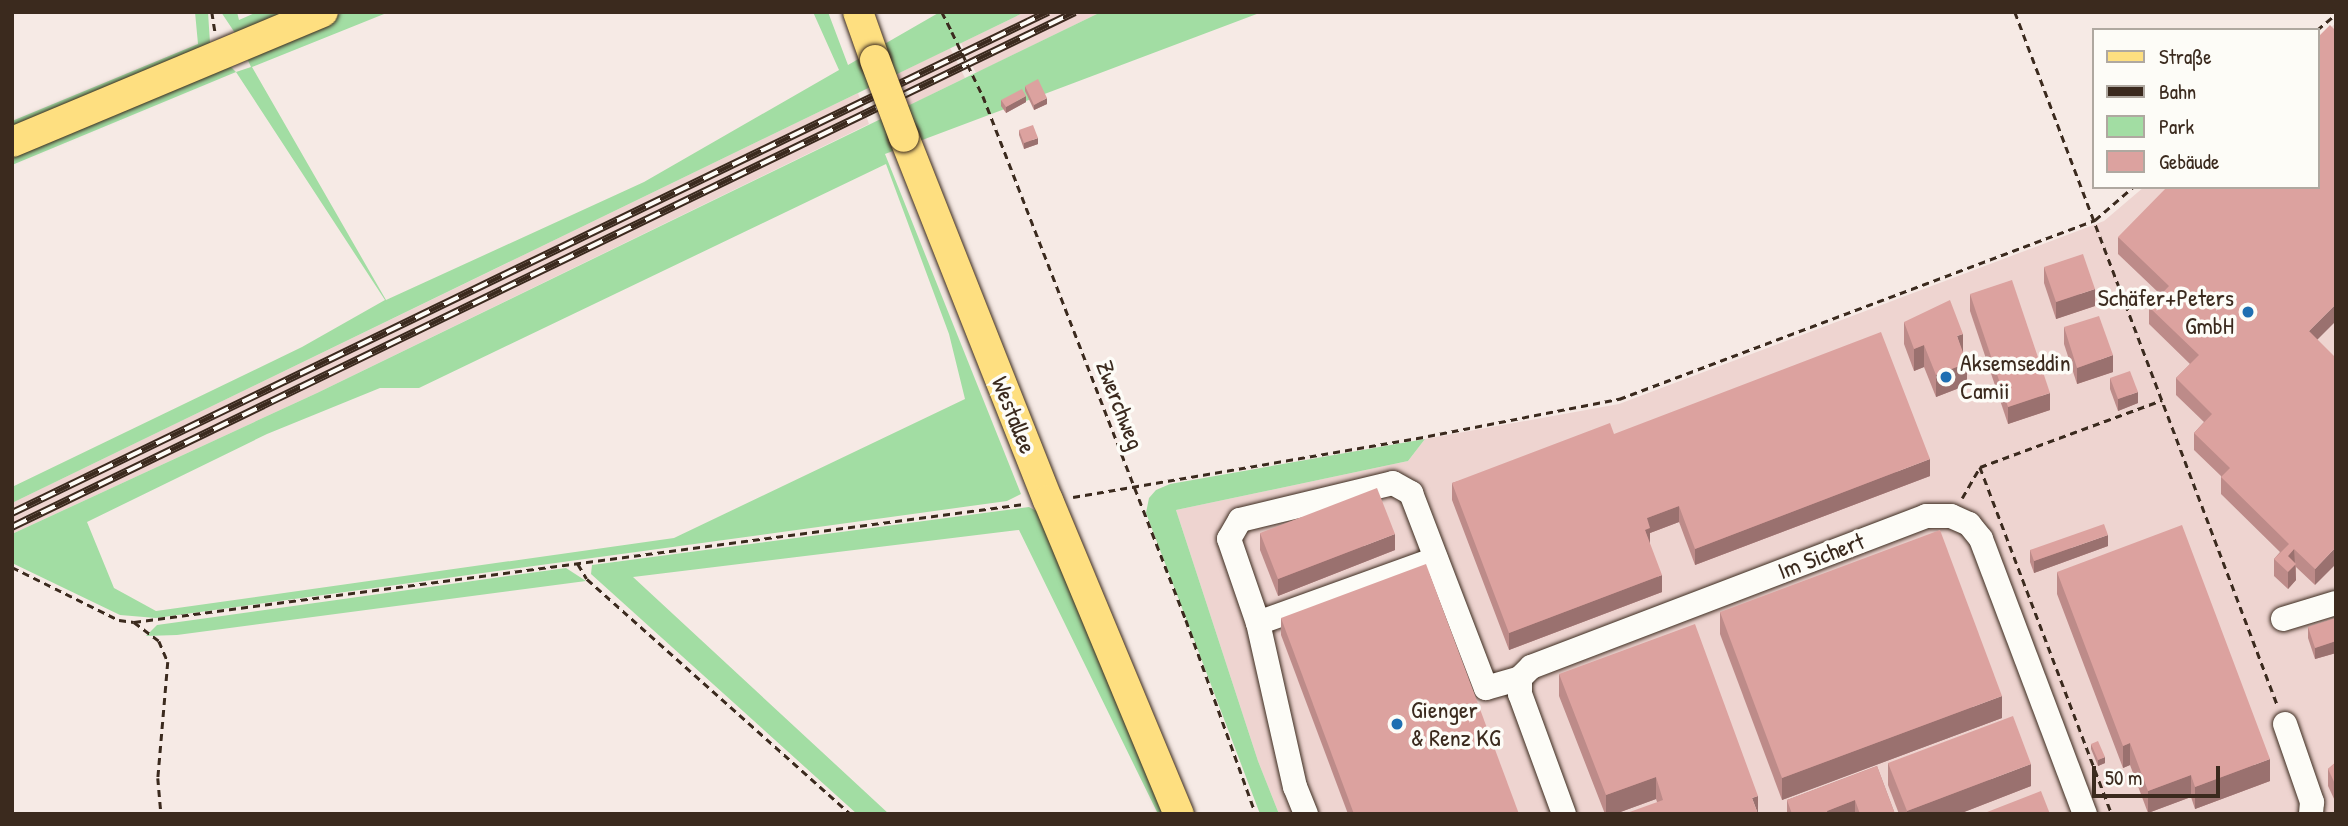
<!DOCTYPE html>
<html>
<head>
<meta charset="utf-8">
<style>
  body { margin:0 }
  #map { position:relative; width:2348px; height:826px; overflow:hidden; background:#f6eae5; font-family:"Patrick Hand",sans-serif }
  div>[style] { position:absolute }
  .built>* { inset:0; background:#eed4d0 }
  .green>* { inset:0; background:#a2dda3 }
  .path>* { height:2.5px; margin-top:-1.25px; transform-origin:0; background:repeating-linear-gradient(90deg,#3b2a1e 0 7px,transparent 0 12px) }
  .roads { filter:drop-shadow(0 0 2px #3b2a1e) drop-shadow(0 0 2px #3b2a1e) }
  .minor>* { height:24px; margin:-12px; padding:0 12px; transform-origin:12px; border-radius:12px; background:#fdfcf7 }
  .major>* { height:30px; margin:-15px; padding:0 15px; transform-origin:15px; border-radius:15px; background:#fedf80 }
  .rail>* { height:8px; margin-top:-4px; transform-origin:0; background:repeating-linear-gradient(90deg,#fdfcf7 0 16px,#3b2a1e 0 32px); box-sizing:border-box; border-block:2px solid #3b2a1e }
  .path-bridge>* { height:2.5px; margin-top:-1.25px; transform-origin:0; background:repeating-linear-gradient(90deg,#3b2a1e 0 7px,transparent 0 12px) }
  .bridges { filter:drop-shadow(0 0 2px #3b2a1e) drop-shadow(0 0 2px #3b2a1e) }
  .major-bridge>* { height:30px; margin:-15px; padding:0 15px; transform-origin:15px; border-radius:15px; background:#fedf80 }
  .wall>* { inset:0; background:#bd8b89 }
  .shaded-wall>* { inset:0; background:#9a716f }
  .building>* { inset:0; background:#dca29f }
  .dots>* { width:19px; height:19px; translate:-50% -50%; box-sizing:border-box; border:4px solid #fdfcf7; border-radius:50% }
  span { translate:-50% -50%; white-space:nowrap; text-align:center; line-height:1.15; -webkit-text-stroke:7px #fdfcf7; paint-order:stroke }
  .poi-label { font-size:24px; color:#3b2a1e }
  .right { translate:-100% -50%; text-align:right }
  .left { translate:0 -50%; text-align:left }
  .street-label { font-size:24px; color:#3b2a1e }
  .frame { position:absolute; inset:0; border:14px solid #3b2a1e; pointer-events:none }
  .legend { position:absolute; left:2092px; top:28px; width:228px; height:161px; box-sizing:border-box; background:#fdfcf7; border:2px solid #afa8a0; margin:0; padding:9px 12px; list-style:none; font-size:21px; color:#3b2a1e }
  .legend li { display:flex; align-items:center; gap:14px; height:35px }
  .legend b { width:35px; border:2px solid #afa8a0 }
  .scale { position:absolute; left:2092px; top:766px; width:128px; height:32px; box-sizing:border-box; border:4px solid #3b2a1e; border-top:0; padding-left:9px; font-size:21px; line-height:24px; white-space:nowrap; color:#3b2a1e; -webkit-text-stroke:5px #fdfcf7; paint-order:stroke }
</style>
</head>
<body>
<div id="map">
  <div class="built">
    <i style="clip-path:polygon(1025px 12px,1101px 12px,976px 73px,961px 43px)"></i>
    <i style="clip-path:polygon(2336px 23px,2336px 814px,1279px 814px,1258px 761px,1176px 510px,1408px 461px,1425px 439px,1619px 404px,2104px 221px,2144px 187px,2318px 187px,2318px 38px)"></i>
    <i style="clip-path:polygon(950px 48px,965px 78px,904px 108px,893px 76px)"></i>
    <i style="clip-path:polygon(858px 93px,869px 124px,317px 393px,12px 534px,12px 503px)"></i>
  </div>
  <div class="green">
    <i style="clip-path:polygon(195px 12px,208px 12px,210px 43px,12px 133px,12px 121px,198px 44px)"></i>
    <i style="clip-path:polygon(221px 12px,237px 12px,239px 20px,257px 12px,302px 12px,253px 32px,235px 33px)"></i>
    <i style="clip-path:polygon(345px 12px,389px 12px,252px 67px,386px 300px,644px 182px,839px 70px,813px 12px,828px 12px,848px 65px,940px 12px,1025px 12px,12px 503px,12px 487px,302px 347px,385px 300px,236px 72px,12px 165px,12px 151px,226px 62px,236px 72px,251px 67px,245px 54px)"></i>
    <i style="clip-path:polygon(evenodd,1101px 12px,1262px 12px,885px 154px,1021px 494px,1007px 501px,156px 618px,120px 615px,12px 563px,12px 534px,317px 393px,1101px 12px,886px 164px,949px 334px,965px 399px,674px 538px,156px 611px,114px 588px,87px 522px,267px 434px,380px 388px,419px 388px,886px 164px)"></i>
    <i style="clip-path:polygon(1425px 439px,1408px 461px,1176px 510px,1258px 761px,1279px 814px,1260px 814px,1146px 513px,1149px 498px,1156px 490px,1170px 484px)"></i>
    <i style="clip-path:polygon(1029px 507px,1045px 516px,1170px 814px,1158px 814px,1019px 530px,633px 577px,889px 814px,857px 814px,591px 574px,592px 565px)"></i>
    <i style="clip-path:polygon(566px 568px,586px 581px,177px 635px,146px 636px,157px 625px)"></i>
  </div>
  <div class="path">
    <i style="left:212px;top:12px;width:20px;rotate:81deg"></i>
    <i style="left:942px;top:12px;width:22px;rotate:63deg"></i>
    <i style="left:2015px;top:12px;width:740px;rotate:69.26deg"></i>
    <i style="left:2317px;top:30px;width:25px;rotate:-40deg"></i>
    <i style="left:983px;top:96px;width:562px;rotate:68.82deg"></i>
    <i style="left:1186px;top:620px;width:206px;rotate:70.2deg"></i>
    <i style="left:1980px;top:467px;width:371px;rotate:69.2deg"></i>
    <i style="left:1073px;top:497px;width:360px;rotate:-9.7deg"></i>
    <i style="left:1428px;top:436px;width:195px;rotate:-11deg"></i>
    <i style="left:1619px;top:399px;width:509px;rotate:-20.61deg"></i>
    <i style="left:2095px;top:220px;width:50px;rotate:-41deg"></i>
    <i style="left:1962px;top:498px;width:36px;rotate:-60deg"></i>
    <i style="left:1980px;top:467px;width:194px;rotate:-20.2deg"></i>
    <i style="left:578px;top:564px;width:17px;rotate:59deg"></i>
    <i style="left:587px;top:579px;width:353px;rotate:41.7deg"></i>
    <i style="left:12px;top:567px;width:119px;rotate:26.4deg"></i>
    <i style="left:119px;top:620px;width:15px;rotate:8deg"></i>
    <i style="left:134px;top:622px;width:898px;rotate:-7.55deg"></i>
    <i style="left:134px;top:622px;width:31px;rotate:37deg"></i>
    <i style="left:159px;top:641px;width:23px;rotate:67deg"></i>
    <i style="left:168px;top:662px;width:116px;rotate:94.9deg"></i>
    <i style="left:158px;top:778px;width:36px;rotate:85deg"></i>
  </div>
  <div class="roads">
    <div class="minor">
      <i style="left:2283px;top:619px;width:55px;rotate:-16.8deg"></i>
      <i style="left:1258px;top:623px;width:189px;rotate:-19.8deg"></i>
      <i style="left:2285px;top:724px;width:83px;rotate:70.9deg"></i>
      <i style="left:2312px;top:802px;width:12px;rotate:95deg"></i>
      <i style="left:1306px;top:814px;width:29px;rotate:-112deg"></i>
      <i style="left:1295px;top:787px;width:168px;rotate:-102.7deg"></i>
      <i style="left:1258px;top:623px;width:89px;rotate:-109deg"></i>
      <i style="left:1229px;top:539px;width:22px;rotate:-60deg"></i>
      <i style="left:1240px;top:520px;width:157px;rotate:-13.6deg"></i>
      <i style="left:1393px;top:483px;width:21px;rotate:29deg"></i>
      <i style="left:1411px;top:493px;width:209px;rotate:69deg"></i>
      <i style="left:1486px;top:688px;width:35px;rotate:-16deg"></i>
      <i style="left:1564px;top:814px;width:128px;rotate:-110.1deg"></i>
      <i style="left:1520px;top:694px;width:16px;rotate:-90deg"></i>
      <i style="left:1520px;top:678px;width:16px;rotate:-45deg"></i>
      <i style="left:1531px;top:667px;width:423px;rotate:-20.9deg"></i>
      <i style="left:1926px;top:516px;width:25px"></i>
      <i style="left:1951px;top:516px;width:20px;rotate:24deg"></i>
      <i style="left:1969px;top:524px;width:19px;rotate:51deg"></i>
      <i style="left:1981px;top:539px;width:294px;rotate:69.3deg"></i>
    </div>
    <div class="major">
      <i style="left:858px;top:12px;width:51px;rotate:70.5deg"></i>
      <i style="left:904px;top:137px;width:391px;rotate:68.4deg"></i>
      <i style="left:1048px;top:500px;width:340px;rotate:67.4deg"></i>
      <i style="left:12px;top:142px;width:337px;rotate:-22.7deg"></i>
    </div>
  </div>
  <div class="rail">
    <i style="left:12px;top:513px;width:1151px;rotate:-25.81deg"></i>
    <i style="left:12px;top:527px;width:1181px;rotate:-25.85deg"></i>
  </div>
  <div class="path-bridge">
    <i style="left:952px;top:32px;width:71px;rotate:64.2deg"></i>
  </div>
  <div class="bridges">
    <div class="major-bridge">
      <i style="left:875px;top:60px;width:82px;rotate:69.4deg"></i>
    </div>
  </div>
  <div class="wall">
    <i style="clip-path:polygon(1025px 86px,1047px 104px,1034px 110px,1025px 91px)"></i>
    <i style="clip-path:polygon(1001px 100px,1026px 102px,1006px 113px,1001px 106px)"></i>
    <i style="clip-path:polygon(1019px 130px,1038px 144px,1024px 149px,1019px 135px)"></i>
    <i style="clip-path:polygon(2118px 237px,2317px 340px,2315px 585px,2296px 567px,2296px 580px,2288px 589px,2274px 576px,2274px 559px,2280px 552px,2221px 494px,2221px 476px,2194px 450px,2194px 433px,2204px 422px,2176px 395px,2176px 378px,2190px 364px,2149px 324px,2149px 307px,2161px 295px,2118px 254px)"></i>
    <i style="clip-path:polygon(2044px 267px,2095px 306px,2056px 319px,2044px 283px)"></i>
    <i style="clip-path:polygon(1970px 294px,2050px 410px,2008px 424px,1970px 311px)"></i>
    <i style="clip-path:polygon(1904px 322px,1963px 352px,1967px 385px,1936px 397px,1924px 367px,1914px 371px,1904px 344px)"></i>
    <i style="clip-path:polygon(2064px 327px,2113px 372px,2077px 384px,2064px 344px)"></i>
    <i style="clip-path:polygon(2110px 378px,2138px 403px,2118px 411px,2110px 389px)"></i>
    <i style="clip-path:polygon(1614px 434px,1930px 476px,1695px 565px,1679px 522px,1650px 533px,1650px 545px,1662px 592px,1509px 650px,1452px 500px,1452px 483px)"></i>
    <i style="clip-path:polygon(1260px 533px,1395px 550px,1278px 596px,1260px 550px)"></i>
    <i style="clip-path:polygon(2108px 546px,2034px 573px,2030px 562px,2030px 550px)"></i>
    <i style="clip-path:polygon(2057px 572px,2270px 781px,2195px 809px,2191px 797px,2148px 813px,2130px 765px,2123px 768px,2057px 594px)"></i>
    <i style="clip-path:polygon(1720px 612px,2002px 718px,1782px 800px,1720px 634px)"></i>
    <i style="clip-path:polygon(1281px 618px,1519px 814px,1348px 814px,1281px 635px)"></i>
    <i style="clip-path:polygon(2336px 618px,2336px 653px,2315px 659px,2308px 638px,2308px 627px)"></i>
    <i style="clip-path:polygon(1559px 674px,1758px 814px,1657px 802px,1656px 799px,1615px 814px,1605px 814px,1559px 696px)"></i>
    <i style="clip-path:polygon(2091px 744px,2105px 763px,2098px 766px,2091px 749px)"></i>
    <i style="clip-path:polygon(2336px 762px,2336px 803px,2328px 786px,2328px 769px)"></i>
    <i style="clip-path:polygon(1888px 763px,2031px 786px,1959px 814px,1899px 814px,1888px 785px)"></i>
    <i style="clip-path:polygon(1877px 766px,1895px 814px,1787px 814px,1787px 800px)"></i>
  </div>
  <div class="shaded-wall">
    <i style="clip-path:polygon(1026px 96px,1026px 102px,1006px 113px,1006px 107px)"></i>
    <i style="clip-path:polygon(1047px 98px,1047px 104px,1034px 110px,1034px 105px)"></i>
    <i style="clip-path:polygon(1038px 138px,1038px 144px,1024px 149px,1024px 143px)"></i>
    <i style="clip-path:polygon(2095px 289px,2095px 306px,2056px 319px,2056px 302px)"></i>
    <i style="clip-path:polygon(2336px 304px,2336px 321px,2309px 348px,2309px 331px)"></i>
    <i style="clip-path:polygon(1963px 334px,1963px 356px,1957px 336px)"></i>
    <i style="clip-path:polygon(1924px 345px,1924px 367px,1914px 371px,1914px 349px)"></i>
    <i style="clip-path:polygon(2113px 355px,2113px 372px,2077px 384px,2077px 368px)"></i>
    <i style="clip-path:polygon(1967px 363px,1967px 385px,1936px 397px,1936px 375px)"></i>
    <i style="clip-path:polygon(2138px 392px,2138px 403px,2118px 411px,2118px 399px)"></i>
    <i style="clip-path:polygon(2050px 393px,2050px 410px,2008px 424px,2008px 407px)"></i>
    <i style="clip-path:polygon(1930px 459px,1930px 476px,1695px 565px,1695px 549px)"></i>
    <i style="clip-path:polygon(1679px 506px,1679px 522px,1650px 533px,1650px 545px,1645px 530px,1647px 518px)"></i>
    <i style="clip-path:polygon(1395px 534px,1395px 550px,1278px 596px,1278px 579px)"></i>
    <i style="clip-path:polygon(2108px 535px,2108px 546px,2034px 573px,2034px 561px)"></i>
    <i style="clip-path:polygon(2336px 547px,2336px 564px,2315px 585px,2315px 569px)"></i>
    <i style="clip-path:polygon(2294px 549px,2296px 580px,2288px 589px,2288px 556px)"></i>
    <i style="clip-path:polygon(1662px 575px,1662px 592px,1509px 650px,1509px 633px)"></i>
    <i style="clip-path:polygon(2336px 641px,2336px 653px,2315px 659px,2315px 648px)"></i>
    <i style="clip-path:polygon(2002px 696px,2002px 718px,1782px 800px,1782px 778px)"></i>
    <i style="clip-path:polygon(2130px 743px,2130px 765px,2123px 768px,2123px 746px)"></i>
    <i style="clip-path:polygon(2105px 757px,2105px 763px,2098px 766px,2098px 760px)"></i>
    <i style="clip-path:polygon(2270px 759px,2270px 781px,2195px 809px,2195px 787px)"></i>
    <i style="clip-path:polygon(2031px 764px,2031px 786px,1959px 814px,1907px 814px,1907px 811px)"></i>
    <i style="clip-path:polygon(2191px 775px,2191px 797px,2148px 813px,2148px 791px)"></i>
    <i style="clip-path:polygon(1656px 777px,1656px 799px,1615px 814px,1606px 814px,1606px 795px)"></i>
    <i style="clip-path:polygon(1758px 796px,1758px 814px,1752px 798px)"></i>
    <i style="clip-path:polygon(1855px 800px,1855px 814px,1827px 814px,1827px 811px)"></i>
  </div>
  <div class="building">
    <i style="clip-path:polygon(2330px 25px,2336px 31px,2336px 304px,2309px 331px,2336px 358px,2336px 547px,2315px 569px,2294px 549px,2288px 556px,2296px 564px,2288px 572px,2274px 559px,2289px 544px,2221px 477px,2230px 468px,2194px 433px,2212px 414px,2176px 378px,2199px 355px,2149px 307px,2169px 286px,2118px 237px,2167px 187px,2318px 187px,2318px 37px)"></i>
    <i style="clip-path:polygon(1038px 79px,1047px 98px,1034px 105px,1025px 86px)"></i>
    <i style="clip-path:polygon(1022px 89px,1026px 96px,1006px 107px,1001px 100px)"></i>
    <i style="clip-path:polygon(1033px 125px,1038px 138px,1024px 143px,1019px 130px)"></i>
    <i style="clip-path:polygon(2083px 254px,2095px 289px,2056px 302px,2044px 267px)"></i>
    <i style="clip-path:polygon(2012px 280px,2050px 393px,2008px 407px,1970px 294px)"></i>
    <i style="clip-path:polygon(1950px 300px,1963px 334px,1957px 336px,1967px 363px,1936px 375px,1924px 345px,1914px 349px,1904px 322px)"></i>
    <i style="clip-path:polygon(2099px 316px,2113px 355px,2077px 368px,2064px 327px)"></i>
    <i style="clip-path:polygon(1881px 332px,1930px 459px,1695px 549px,1679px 506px,1647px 518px,1650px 528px,1645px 530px,1662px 575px,1509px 633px,1452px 483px,1610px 423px,1614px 434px)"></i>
    <i style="clip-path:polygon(2130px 371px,2138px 392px,2118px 399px,2110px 378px)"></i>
    <i style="clip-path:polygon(1377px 488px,1395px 534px,1278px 579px,1260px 533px)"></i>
    <i style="clip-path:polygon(2104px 524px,2108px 535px,2034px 561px,2030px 550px)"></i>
    <i style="clip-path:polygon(2182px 525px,2270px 759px,2195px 787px,2191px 775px,2148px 791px,2130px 743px,2123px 746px,2057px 572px)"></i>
    <i style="clip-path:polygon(1940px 530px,2002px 696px,1782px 778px,1720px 612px)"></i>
    <i style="clip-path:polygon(1426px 564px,1519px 814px,1354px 814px,1281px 618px)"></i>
    <i style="clip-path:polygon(2336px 618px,2336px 641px,2315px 648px,2308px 627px)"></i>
    <i style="clip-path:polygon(1695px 624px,1758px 796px,1752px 798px,1758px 814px,1624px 814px,1663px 800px,1656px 777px,1606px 795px,1559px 674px)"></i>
    <i style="clip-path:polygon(2013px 716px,2031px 764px,1907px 811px,1888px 763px)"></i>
    <i style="clip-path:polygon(2098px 741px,2105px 757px,2098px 760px,2091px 744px)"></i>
    <i style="clip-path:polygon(2336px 762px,2336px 786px,2328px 769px)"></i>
    <i style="clip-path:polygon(1877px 766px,1895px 814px,1860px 814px,1855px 800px,1827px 811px,1828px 814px,1792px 814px,1787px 800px)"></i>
    <i style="clip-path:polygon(2041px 791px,2050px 814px,1982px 814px)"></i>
  </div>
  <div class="dots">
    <i style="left:2248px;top:312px;background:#1f6fb2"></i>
    <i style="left:1946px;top:377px;background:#1f6fb2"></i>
    <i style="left:1397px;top:724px;background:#1f6fb2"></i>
  </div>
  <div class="poi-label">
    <span class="right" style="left:2234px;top:312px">Schäfer+Peters<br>GmbH</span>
    <span class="left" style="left:1960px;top:377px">Aksemseddin<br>Camii</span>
    <span class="left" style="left:1411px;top:724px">Gienger<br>&amp; Renz KG</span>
  </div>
  <div class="street-label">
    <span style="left:1120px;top:405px;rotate:69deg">Zwerchweg</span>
    <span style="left:1014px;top:415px;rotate:68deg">Westallee</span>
    <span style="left:1821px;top:556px;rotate:-21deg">Im Sichert</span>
  </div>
  <div class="frame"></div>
  <ul class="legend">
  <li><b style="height:9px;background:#fedf80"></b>Straße</li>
  <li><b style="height:9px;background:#3b2a1e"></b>Bahn</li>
  <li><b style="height:19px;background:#a2dda3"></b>Park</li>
  <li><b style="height:19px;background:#dca29f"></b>Gebäude</li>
  </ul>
  <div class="scale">50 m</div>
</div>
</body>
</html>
